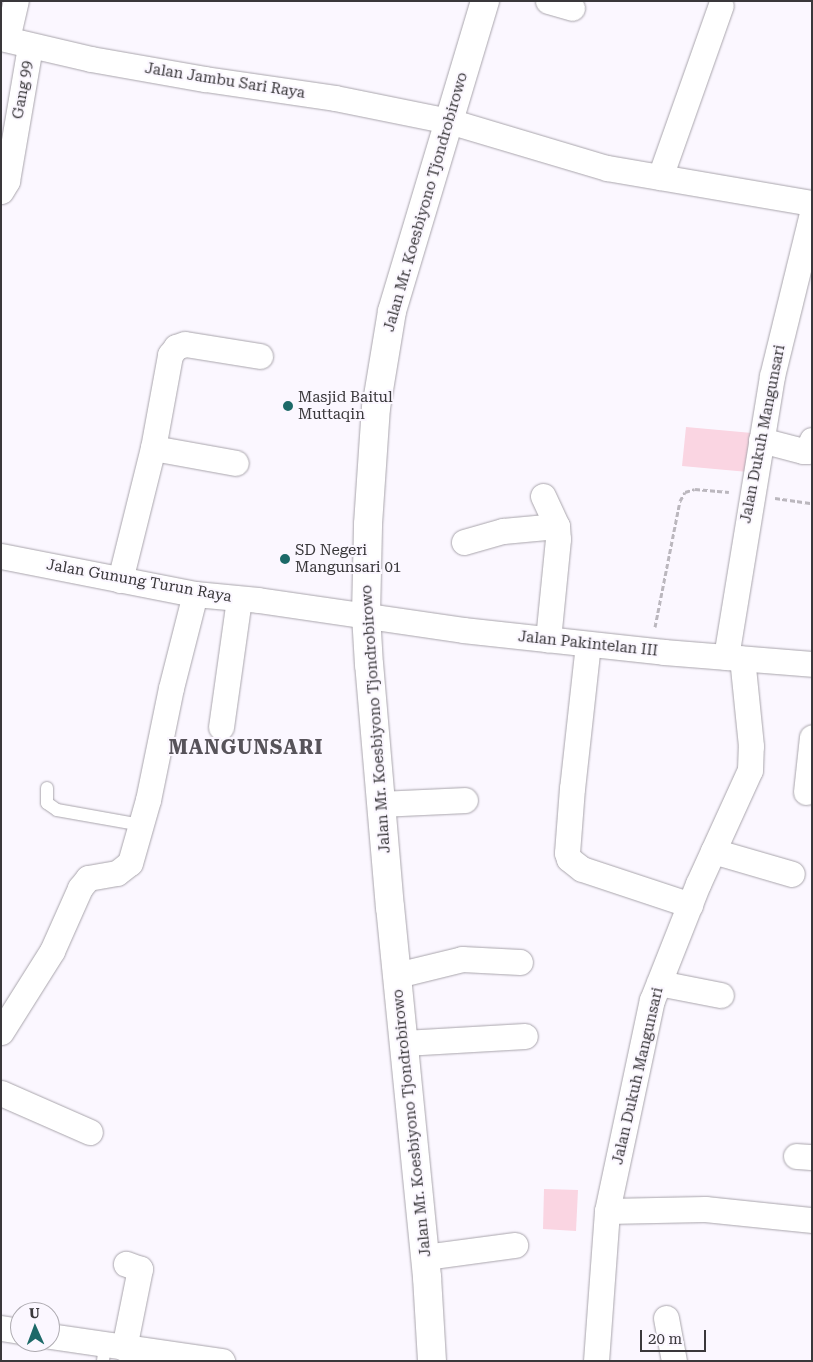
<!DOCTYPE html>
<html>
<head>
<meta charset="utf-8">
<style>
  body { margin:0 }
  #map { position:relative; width:813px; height:1362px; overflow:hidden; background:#fbf7ff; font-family:"Roboto Serif",serif }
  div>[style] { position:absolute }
  .green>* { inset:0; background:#fad5e2 }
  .path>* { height:3px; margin-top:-1.5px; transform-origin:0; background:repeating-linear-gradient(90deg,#bbb7be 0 5px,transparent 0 7.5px) }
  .roads { filter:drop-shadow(0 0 1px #a9a5ac) drop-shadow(0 0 1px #a9a5ac) }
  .lane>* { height:12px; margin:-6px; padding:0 6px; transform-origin:6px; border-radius:6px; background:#fff }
  .street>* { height:25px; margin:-12.5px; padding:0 12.5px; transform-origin:12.5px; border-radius:12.5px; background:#fff }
  .secondary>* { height:28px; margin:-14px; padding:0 14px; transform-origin:14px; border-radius:14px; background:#fff }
  .dots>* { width:14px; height:14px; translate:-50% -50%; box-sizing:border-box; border:2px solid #fbf7ff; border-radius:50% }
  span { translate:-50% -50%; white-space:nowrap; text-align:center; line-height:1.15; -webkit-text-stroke:4px #fbf7ff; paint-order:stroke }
  .street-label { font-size:15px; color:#3a383b }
  .poi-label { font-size:15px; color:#3a383b }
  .left { translate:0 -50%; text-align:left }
  .district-label { font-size:20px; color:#57535a; font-weight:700; letter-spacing:1px }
  .frame { position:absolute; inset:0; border:2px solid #3a383b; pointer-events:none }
  .north { position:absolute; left:10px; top:1302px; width:50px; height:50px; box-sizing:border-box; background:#fbf7ff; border:1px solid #aeabb1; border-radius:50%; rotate:358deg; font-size:14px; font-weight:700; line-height:20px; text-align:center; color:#3a383b }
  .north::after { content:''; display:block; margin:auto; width:18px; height:22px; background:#1c6968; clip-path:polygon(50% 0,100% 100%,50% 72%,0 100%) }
  .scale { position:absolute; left:640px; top:1330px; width:66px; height:22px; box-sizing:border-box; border:2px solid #3a383b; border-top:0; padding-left:6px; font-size:15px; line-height:18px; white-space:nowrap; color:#3a383b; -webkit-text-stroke:4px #fbf7ff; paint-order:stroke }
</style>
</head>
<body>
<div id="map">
  <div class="green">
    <i style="clip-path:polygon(686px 427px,752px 433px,748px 472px,682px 466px)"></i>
    <i style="clip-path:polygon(544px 1189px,578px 1190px,576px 1231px,543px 1229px)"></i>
  </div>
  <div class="path">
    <i style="left:775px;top:498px;width:37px;rotate:8deg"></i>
    <i style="left:655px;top:627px;width:128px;rotate:-78.8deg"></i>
    <i style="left:680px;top:501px;width:10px;rotate:-61deg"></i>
    <i style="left:685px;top:492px;width:10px;rotate:-17deg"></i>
    <i style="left:695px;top:489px;width:34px;rotate:5deg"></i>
  </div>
  <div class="roads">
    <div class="lane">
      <i style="left:47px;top:788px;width:15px;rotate:90deg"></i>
      <i style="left:47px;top:803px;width:12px;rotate:35deg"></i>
      <i style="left:57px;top:810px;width:85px;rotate:10.1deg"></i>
      <i style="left:103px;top:1361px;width:16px;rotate:-83deg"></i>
    </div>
    <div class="street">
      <i style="left:548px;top:1px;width:25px;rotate:16deg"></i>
      <i style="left:1px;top:38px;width:92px;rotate:13.1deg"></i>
      <i style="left:91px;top:59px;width:116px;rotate:10deg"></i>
      <i style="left:205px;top:79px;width:131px;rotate:8.3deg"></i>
      <i style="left:335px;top:98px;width:116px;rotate:11.4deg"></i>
      <i style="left:449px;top:121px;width:165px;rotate:16.6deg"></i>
      <i style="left:607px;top:168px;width:208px;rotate:9.7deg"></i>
      <i style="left:7px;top:39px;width:39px;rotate:-77deg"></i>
      <i style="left:660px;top:177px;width:182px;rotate:-70.5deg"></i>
      <i style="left:1px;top:191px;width:12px;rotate:-59deg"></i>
      <i style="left:7px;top:181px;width:137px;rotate:-80.3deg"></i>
      <i style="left:761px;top:440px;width:43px;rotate:14.7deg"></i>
      <i style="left:803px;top:451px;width:4px"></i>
      <i style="left:807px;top:451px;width:12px;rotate:-66deg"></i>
      <i style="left:153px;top:448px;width:84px;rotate:10.2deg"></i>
      <i style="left:543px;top:496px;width:33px;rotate:65deg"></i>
      <i style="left:557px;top:526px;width:13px;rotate:86deg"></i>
      <i style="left:558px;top:539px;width:101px;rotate:95.7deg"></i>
      <i style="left:464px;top:542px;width:41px;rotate:-15.8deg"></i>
      <i style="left:503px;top:531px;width:54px;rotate:-5.3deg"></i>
      <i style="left:1px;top:556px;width:198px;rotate:11.1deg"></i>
      <i style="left:195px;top:594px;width:63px;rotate:5.4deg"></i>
      <i style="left:258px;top:600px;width:207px;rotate:8.3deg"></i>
      <i style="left:463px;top:630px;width:202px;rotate:6.2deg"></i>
      <i style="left:664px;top:652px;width:148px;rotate:4.6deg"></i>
      <i style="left:120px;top:580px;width:136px;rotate:-76deg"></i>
      <i style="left:153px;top:448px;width:95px;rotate:-79.6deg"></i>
      <i style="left:170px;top:355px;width:10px;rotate:-53deg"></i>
      <i style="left:176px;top:347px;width:9px;rotate:-18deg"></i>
      <i style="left:185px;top:344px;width:76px;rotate:9.1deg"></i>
      <i style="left:588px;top:644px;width:145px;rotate:96.3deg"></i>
      <i style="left:572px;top:788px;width:65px;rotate:94.4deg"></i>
      <i style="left:567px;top:853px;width:6px;rotate:72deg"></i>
      <i style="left:569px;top:859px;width:16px;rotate:38deg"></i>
      <i style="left:582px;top:869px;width:114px;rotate:18.4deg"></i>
      <i style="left:726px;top:657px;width:285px;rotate:-80.7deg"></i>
      <i style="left:772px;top:376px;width:168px;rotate:-76.2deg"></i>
      <i style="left:221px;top:727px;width:129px;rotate:-82deg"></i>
      <i style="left:806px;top:792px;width:55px;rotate:-83.8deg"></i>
      <i style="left:381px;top:804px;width:84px;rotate:-2.7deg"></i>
      <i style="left:713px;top:851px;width:82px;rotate:16.2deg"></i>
      <i style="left:397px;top:975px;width:67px;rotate:-13.8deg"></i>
      <i style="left:462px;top:959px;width:58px;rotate:3deg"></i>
      <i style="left:659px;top:983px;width:63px;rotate:11deg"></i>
      <i style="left:1px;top:1032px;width:96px;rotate:-57.8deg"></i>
      <i style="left:52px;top:951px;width:69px;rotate:-66deg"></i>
      <i style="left:80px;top:888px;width:13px;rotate:-51deg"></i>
      <i style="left:88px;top:878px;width:29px;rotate:-10deg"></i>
      <i style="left:117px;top:873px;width:16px;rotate:-38deg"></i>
      <i style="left:130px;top:863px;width:66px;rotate:-74.1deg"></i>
      <i style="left:148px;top:800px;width:114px;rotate:-78.4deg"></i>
      <i style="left:171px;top:688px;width:97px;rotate:-75.7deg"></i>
      <i style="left:404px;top:1043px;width:121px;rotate:-3.3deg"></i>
      <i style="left:1px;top:1093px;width:97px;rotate:23.7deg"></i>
      <i style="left:796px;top:1156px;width:16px;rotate:4deg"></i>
      <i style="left:607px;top:1211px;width:98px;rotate:-1.2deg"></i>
      <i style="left:705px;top:1209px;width:108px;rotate:5.9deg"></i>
      <i style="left:425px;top:1257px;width:91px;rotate:-7.6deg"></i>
      <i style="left:666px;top:1318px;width:44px;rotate:79.5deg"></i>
      <i style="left:1px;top:1328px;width:19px;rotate:9deg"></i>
      <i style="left:50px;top:1336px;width:174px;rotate:8.3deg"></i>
      <i style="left:124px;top:1348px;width:81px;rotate:-78.6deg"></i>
      <i style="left:140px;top:1269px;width:15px;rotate:-160deg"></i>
      <i style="left:596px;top:1361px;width:150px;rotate:-85.8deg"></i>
      <i style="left:607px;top:1211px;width:216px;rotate:-78deg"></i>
      <i style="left:652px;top:1000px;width:125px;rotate:-68.4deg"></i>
      <i style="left:698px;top:884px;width:125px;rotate:-65.5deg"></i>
      <i style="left:750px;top:770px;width:24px;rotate:-88deg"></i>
      <i style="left:751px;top:746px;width:88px;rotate:-95.8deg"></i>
    </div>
    <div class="secondary">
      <i style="left:432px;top:1361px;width:84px;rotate:-93.4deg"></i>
      <i style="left:427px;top:1277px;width:371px;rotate:-95.7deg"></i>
      <i style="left:390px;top:908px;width:244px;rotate:-94.9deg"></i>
      <i style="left:369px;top:665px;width:50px;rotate:-93.4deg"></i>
      <i style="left:366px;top:615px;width:91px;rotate:-88.7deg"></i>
      <i style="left:368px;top:524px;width:116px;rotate:-86.1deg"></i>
      <i style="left:376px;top:408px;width:98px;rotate:-80.6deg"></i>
      <i style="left:392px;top:311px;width:324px;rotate:-73.3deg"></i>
    </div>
  </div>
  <div class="dots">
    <i style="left:288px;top:406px;background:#1c6968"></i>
    <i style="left:285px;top:559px;background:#1c6968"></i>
  </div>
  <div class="street-label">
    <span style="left:225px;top:81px;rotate:9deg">Jalan Jambu Sari Raya</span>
    <span style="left:23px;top:90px;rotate:-80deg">Gang 99</span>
    <span style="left:426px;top:202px;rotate:-74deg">Jalan Mr. Koesbiyono Tjondrobirowo</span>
    <span style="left:763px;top:434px;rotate:-79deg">Jalan Dukuh Mangunsari</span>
    <span style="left:139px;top:581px;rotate:10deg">Jalan Gunung Turun Raya</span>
    <span style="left:588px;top:644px;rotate:6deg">Jalan Pakintelan III</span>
    <span style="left:376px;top:719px;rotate:-94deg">Jalan Mr. Koesbiyono Tjondrobirowo</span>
    <span style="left:638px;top:1076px;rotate:-77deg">Jalan Dukuh Mangunsari</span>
    <span style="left:412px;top:1123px;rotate:-96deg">Jalan Mr. Koesbiyono Tjondrobirowo</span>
  </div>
  <div class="poi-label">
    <span class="left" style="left:298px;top:406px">Masjid Baitul<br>Muttaqin</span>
    <span class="left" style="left:295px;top:559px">SD Negeri<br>Mangunsari 01</span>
  </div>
  <div class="district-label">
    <span style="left:246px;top:747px">MANGUNSARI</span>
  </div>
  <div class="frame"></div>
  <div class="north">U</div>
  <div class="scale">20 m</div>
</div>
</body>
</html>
